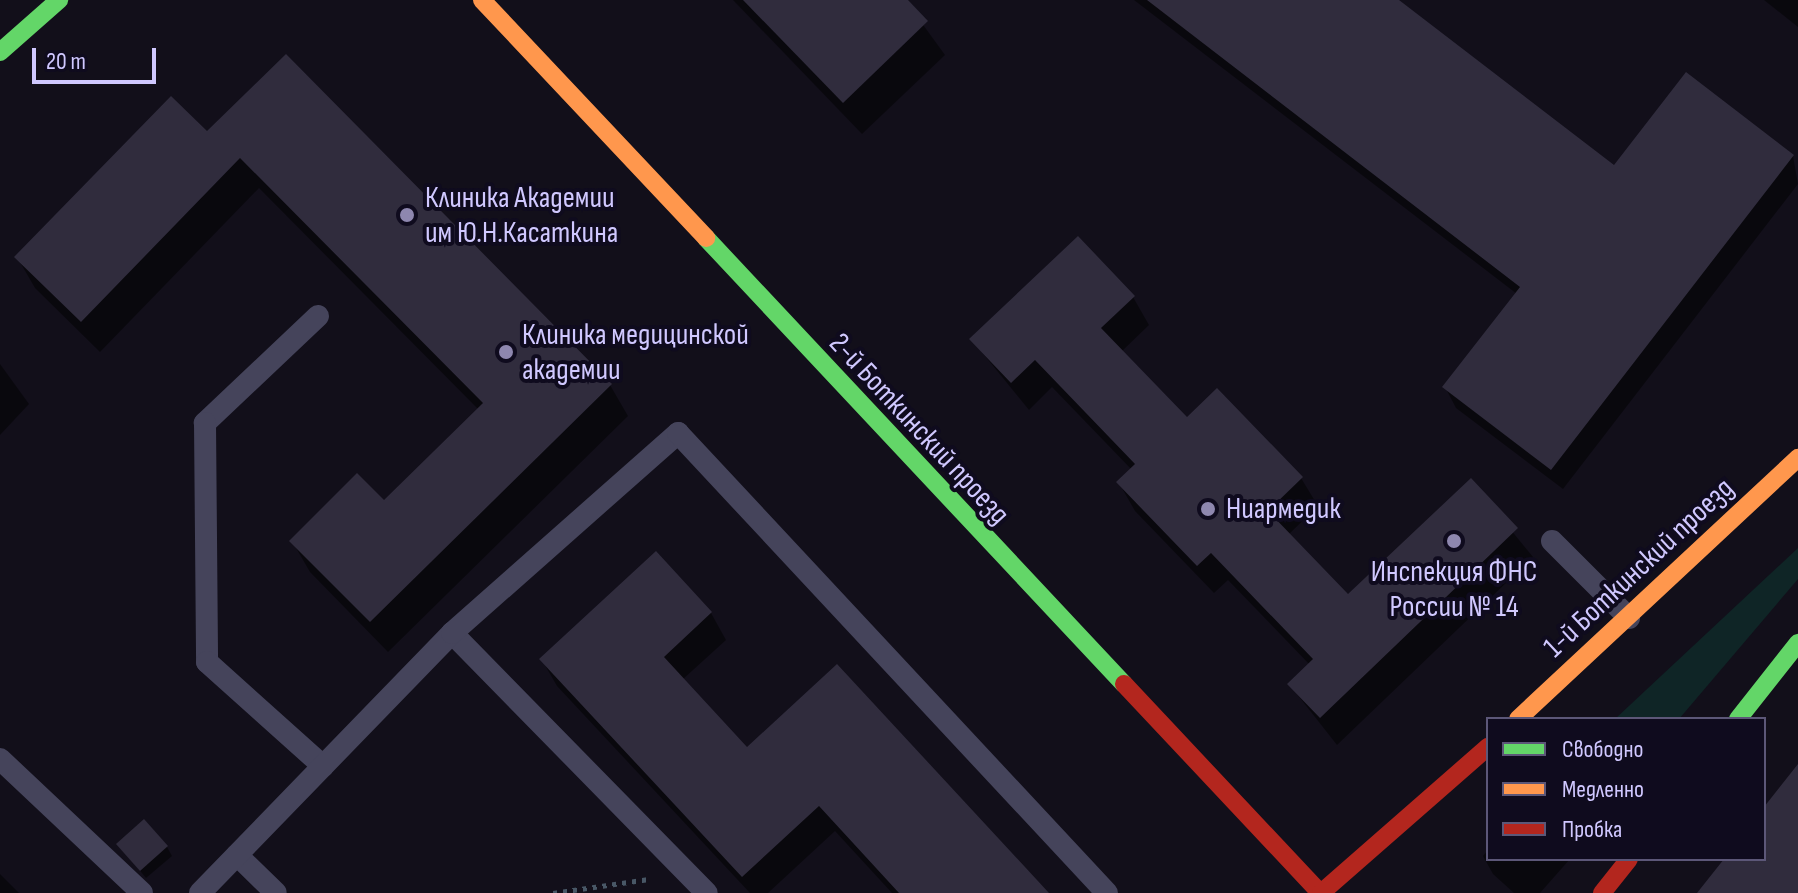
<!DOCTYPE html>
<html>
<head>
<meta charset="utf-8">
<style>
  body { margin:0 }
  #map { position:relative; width:1798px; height:893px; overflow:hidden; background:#120f1a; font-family:"Sofia Sans Condensed",sans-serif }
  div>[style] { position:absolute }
  .green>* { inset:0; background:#0f2526 }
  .shadow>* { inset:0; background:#0007 }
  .building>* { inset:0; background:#302c3d }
  .path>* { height:5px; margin-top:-2.5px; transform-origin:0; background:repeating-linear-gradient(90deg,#485766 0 4px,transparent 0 10px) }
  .lane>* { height:22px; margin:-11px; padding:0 11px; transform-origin:11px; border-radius:11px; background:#45445b }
  .fast>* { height:18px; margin:-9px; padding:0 9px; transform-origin:9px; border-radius:9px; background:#63d668 }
  .slow>* { height:18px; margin:-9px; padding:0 9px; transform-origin:9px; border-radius:9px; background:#ff974d }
  .jam>* { height:18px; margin:-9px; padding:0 9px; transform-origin:9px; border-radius:9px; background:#b3261e }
  .dots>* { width:22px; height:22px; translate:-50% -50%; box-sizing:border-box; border:4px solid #0f0b1e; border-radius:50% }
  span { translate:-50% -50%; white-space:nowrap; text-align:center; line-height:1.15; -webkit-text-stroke:8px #0f0b1e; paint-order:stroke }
  .poi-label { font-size:30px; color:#d0c8ff }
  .left { translate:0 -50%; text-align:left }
  .street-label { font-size:30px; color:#d0c8ff }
  .legend { position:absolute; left:1486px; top:717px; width:280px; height:144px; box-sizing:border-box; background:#0f0b1e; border:2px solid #5c5778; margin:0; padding:10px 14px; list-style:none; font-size:24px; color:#d0c8ff }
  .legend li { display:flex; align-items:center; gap:16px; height:40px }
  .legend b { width:40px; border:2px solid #5c5778 }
  .scale { position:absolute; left:32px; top:48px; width:124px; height:36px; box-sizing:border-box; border:4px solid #d0c8ff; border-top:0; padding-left:10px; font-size:24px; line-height:28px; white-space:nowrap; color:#d0c8ff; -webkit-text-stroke:6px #0f0b1e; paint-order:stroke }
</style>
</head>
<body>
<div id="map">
  <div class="green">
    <i style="clip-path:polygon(1798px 548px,1798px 579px,1679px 719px,1615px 719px)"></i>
  </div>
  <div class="shadow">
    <i style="clip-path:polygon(733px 0,905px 0,945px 55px,862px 134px)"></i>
    <i style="clip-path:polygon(1134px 0,1396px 0,1614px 168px,1793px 156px,1798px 184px,1563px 489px,1456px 408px,1445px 387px,1517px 294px)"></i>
    <i style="clip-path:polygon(1764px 0,1798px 0,1798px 27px)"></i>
    <i style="clip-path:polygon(207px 134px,610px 385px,628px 416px,388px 652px,310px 572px,292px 541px,384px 503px,479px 410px,259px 188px,100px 352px,35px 288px,17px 257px)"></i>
    <i style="clip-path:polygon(1133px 297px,1149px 325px,1121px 352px,1187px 420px,1301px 478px,1318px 506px,1288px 535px,1348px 597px,1471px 481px,1533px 557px,1337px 745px,1289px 684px,1310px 665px,1228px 580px,1214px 593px,1135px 511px,1119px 483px,1132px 470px,1052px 387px,1029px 410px,972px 340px)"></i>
    <i style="clip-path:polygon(0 364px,29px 404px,0 435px)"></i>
    <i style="clip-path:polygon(711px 613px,726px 640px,682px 680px,747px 750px,1046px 893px,892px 893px,835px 831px,768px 893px,750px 893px,557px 686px,542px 660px)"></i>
    <i style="clip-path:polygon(118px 844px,167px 847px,172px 856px,146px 878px)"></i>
    <i style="clip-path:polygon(1488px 850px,1488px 859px,1570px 859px,1540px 893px,1514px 893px,1493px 874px,1483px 856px)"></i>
    <i style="clip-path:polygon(0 874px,19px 893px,0 893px)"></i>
  </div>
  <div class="building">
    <i style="clip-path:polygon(743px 0,908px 0,928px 21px,843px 103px)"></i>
    <i style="clip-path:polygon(1147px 0,1399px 0,1614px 165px,1686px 72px,1794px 155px,1551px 470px,1442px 387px,1520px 287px)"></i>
    <i style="clip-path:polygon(286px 54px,612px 384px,370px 622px,289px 541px,357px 473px,384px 500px,483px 403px,240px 158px,81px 322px,14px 257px,171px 96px,207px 131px)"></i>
    <i style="clip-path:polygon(1078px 236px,1135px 296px,1101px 328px,1187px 417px,1217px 388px,1303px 477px,1268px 511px,1348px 594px,1471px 478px,1518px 528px,1320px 718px,1287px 684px,1313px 659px,1211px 553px,1197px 566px,1116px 482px,1135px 464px,1035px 360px,1011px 383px,969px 339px)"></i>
    <i style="clip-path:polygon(656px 551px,712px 612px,664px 657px,747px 747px,837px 664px,1049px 893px,899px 893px,819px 806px,742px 877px,539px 659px)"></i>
    <i style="clip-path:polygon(1798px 764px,1798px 893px,1697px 893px,1724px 859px,1764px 859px,1764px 807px)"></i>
    <i style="clip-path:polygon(144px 819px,168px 846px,140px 871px,116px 844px)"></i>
  </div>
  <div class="path">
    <i style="left:553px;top:893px;width:97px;rotate:-8.3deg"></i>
  </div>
  <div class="lane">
    <i style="left:318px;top:316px;width:156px;rotate:136.6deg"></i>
    <i style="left:205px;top:423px;width:239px;rotate:89.5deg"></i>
    <i style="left:207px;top:662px;width:156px;rotate:41.9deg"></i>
    <i style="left:1552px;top:541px;width:109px;rotate:45deg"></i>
    <i style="left:452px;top:633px;width:364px;rotate:45.6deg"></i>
    <i style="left:0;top:759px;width:195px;rotate:43.3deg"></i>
    <i style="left:237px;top:855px;width:54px;rotate:44.3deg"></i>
    <i style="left:200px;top:893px;width:362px;rotate:-45.9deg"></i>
    <i style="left:452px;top:633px;width:302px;rotate:-41.5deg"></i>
    <i style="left:678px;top:433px;width:629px;rotate:47deg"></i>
  </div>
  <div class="fast">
    <i style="left:0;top:52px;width:79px;rotate:-41.4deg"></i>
    <i style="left:706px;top:238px;width:611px;rotate:46.86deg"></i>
    <i style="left:1738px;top:719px;width:97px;rotate:-51.7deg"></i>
  </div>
  <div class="slow">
    <i style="left:482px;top:0;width:327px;rotate:46.7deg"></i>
    <i style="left:1518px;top:719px;width:383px;rotate:-43deg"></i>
  </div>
  <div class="jam">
    <i style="left:1124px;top:684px;width:287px;rotate:46.8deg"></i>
    <i style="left:1321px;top:893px;width:222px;rotate:-41.2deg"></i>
    <i style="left:1602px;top:893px;width:43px;rotate:-51.5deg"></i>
  </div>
  <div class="dots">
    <i style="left:407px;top:215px;background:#8e87af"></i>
    <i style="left:506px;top:352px;background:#8e87af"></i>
    <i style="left:1208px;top:509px;background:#8e87af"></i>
    <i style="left:1454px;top:541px;background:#8e87af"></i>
  </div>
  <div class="poi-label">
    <span class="left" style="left:425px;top:215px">Клиника Академии<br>им Ю.Н.Касаткина</span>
    <span class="left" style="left:522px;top:352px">Клиника медицинской<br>академии</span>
    <span class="left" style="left:1226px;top:509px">Ниармедик</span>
    <span style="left:1454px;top:589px">Инспекция ФНС<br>России № 14</span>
  </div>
  <div class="street-label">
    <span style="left:919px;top:429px;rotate:47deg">2-й Боткинский проезд</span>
    <span style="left:1639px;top:568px;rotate:-43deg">1-й Боткинский проезд</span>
  </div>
  <ul class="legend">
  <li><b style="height:10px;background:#63d668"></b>Свободно</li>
  <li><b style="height:10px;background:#ff974d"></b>Медленно</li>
  <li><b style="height:10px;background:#b3261e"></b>Пробка</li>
  </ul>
  <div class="scale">20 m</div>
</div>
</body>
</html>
